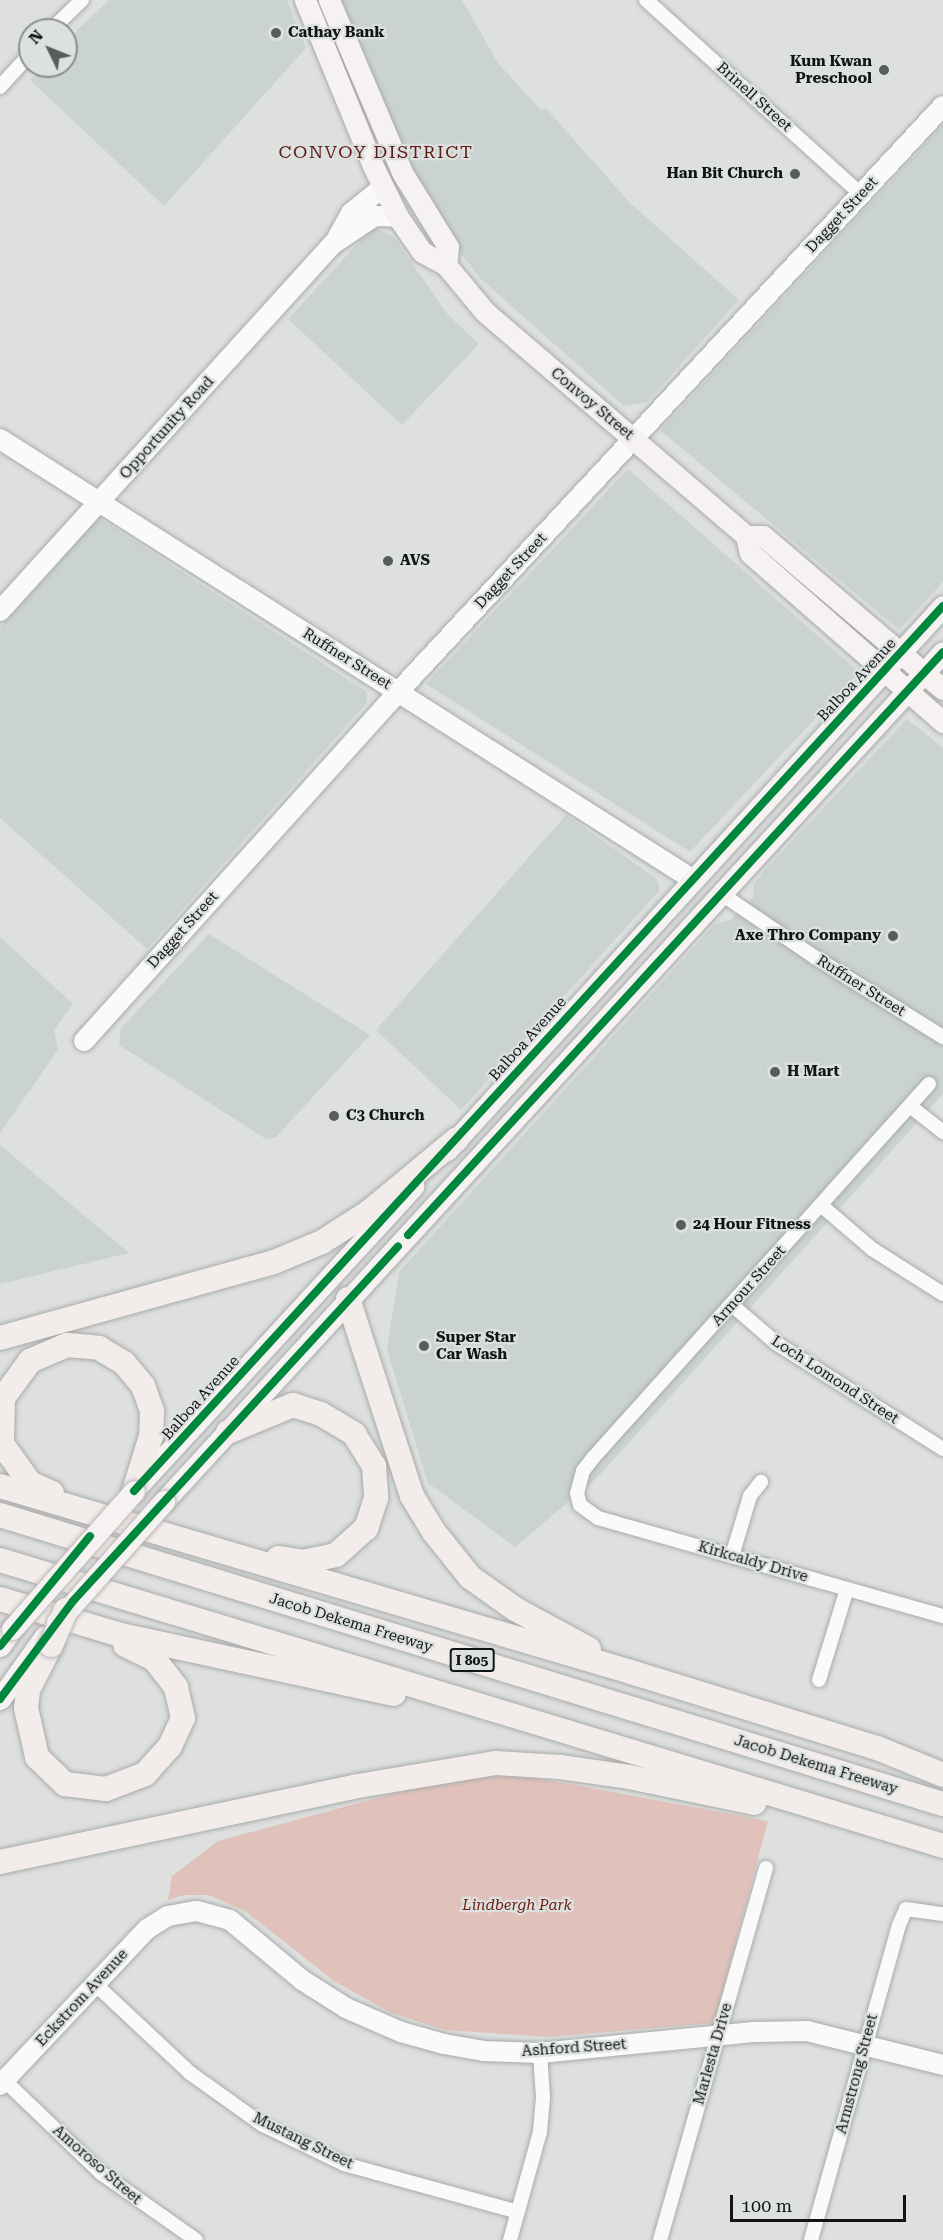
<!DOCTYPE html>
<html>
<head>
<meta charset="utf-8">
<style>
  body { margin:0 }
  #map { position:relative; width:943px; height:2240px; overflow:hidden; background:#dde0df; font-family:"Roboto Serif",serif }
  div>[style] { position:absolute }
  .built>* { inset:0; background:#cad3d1 }
  .green>* { inset:0; background:#e1c2bb }
  .roads { filter:drop-shadow(0 0 2px #a9abaa) drop-shadow(0 0 2px #a9abaa) }
  .street>* { height:14px; margin:-7px; padding:0 7px; transform-origin:7px; border-radius:7px; background:#fafafa }
  .secondary>* { height:20px; margin:-10px; padding:0 10px; transform-origin:10px; border-radius:10px; background:#fafafa }
  .primary>* { height:21px; margin:-10.5px; padding:0 10.5px; transform-origin:10.5px; border-radius:10.5px; background:#f6f2f1 }
  .highway>* { height:24px; margin:-12px; padding:0 12px; transform-origin:12px; border-radius:12px; background:#f2edeb }
  .bridges { filter:drop-shadow(0 0 2px #bab5b4) drop-shadow(0 0 2px #bab5b4) }
  .primary-bridge>* { height:21px; margin:-10.5px; padding:0 10.5px; transform-origin:10.5px; border-radius:10.5px; background:#f6f2f1 }
  .highway-bridge>* { height:24px; margin:-12px; padding:0 12px; transform-origin:12px; border-radius:12px; background:#f2edeb }
  .cycleway>* { height:8px; margin:-4px; padding:0 4px; transform-origin:4px; border-radius:4px; background:#00873e }
  .dots>* { width:16px; height:16px; translate:-50% -50%; box-sizing:border-box; border:3px solid #dce1e0; border-radius:50% }
  span { translate:-50% -50%; white-space:nowrap; text-align:center; line-height:1.15; -webkit-text-stroke:4.5px #dce1e0; paint-order:stroke }
  .shield-label span { padding:2px 4px; background:#dce1e0; border:2px solid; border-radius:4px; -webkit-text-stroke-width:0 }
  .shield-label { font-size:14px; color:#131515; font-weight:700 }
  .poi-label { font-size:15px; color:#131515; font-weight:700 }
  .left { translate:0 -50%; text-align:left }
  .right { translate:-100% -50%; text-align:right }
  .street-label { font-size:15px; color:#131515 }
  .park-label { font-size:15px; color:#6e1b0f; font-style:italic }
  .quarter-label { font-size:18px; color:#5f1c12; letter-spacing:1.5px }
  .north { position:absolute; left:18px; top:18px; width:60px; height:60px; box-sizing:border-box; background:#dce1e0; border:2px solid #8c8f8f; border-radius:50%; rotate:313deg; font-size:16px; font-weight:700; line-height:24px; text-align:center; color:#131515 }
  .north::after { content:''; display:block; margin:auto; width:21px; height:27px; background:#5a5c5c; clip-path:polygon(50% 0,100% 100%,50% 72%,0 100%) }
  .scale { position:absolute; left:730px; top:2195px; width:176px; height:27px; box-sizing:border-box; border:3px solid #131515; border-top:0; padding-left:8px; font-size:18px; line-height:21px; white-space:nowrap; color:#131515; -webkit-text-stroke:4px #dce1e0; paint-order:stroke }
</style>
</head>
<body>
<div id="map">
  <div class="built">
    <i style="clip-path:polygon(109px 0,287px 0,306px 48px,164px 206px,30px 80px,43px 66px,66px 66px,66px 41px)"></i>
    <i style="clip-path:polygon(337px 0,462px 0,498px 63px,541px 110px,546px 108px,629px 202px,739px 300px,647px 402px,624px 406px,480px 278px,456px 247px,399px 154px)"></i>
    <i style="clip-path:polygon(943px 125px,943px 582px,899px 630px,660px 430px)"></i>
    <i style="clip-path:polygon(376px 228px,394px 237px,448px 315px,479px 344px,402px 425px,288px 319px,371px 229px)"></i>
    <i style="clip-path:polygon(628px 469px,859px 672px,690px 852px,426px 684px)"></i>
    <i style="clip-path:polygon(99px 518px,367px 692px,367px 703px,147px 949px,0 818px,0 627px)"></i>
    <i style="clip-path:polygon(907px 719px,943px 748px,943px 1094px,598px 1477px,515px 1547px,428px 1483px,387px 1350px,399px 1272px,715px 924px,730px 920px,753px 898px,754px 884px,764px 871px)"></i>
    <i style="clip-path:polygon(566px 815px,657px 879px,660px 890px,461px 1110px,376px 1030px)"></i>
    <i style="clip-path:polygon(209px 934px,370px 1035px,276px 1137px,266px 1139px,119px 1045px,121px 1028px)"></i>
    <i style="clip-path:polygon(0 937px,73px 1004px,54px 1030px,58px 1050px,0 1133px)"></i>
    <i style="clip-path:polygon(0 1145px,129px 1253px,0 1284px)"></i>
  </div>
  <div class="green">
    <i style="clip-path:polygon(510px 1773px,768px 1821px,714px 2023px,548px 2037px,445px 2030px,391px 2013px,334px 1981px,245px 1911px,208px 1895px,184px 1895px,168px 1900px,172px 1876px,218px 1841px,418px 1787px)"></i>
  </div>
  <div class="roads">
    <div class="street">
      <i style="left:646px;top:0;width:290px;rotate:42.1deg"></i>
      <i style="left:51px;top:30px;width:43px;rotate:-44.1deg"></i>
      <i style="left:0;top:87px;width:45px;rotate:-47.7deg"></i>
      <i style="left:720px;top:893px;width:116px;rotate:34.1deg"></i>
      <i style="left:816px;top:958px;width:150px;rotate:31.9deg"></i>
      <i style="left:929px;top:1084px;width:503px;rotate:131.94deg"></i>
      <i style="left:593px;top:1458px;width:16px;rotate:128deg"></i>
      <i style="left:583px;top:1471px;width:23px;rotate:105deg"></i>
      <i style="left:577px;top:1493px;width:12px;rotate:76deg"></i>
      <i style="left:580px;top:1505px;width:22px;rotate:36deg"></i>
      <i style="left:598px;top:1518px;width:359px;rotate:15.9deg"></i>
      <i style="left:910px;top:1106px;width:42px;rotate:38.2deg"></i>
      <i style="left:822px;top:1206px;width:66px;rotate:40.7deg"></i>
      <i style="left:872px;top:1249px;width:84px;rotate:32.4deg"></i>
      <i style="left:732px;top:1305px;width:58px;rotate:40.8deg"></i>
      <i style="left:776px;top:1343px;width:198px;rotate:32.4deg"></i>
      <i style="left:732px;top:1556px;width:63px;rotate:-73.3deg"></i>
      <i style="left:750px;top:1496px;width:18px;rotate:-52deg"></i>
      <i style="left:819px;top:1680px;width:95px;rotate:-72.9deg"></i>
      <i style="left:95px;top:1984px;width:130px;rotate:43.1deg"></i>
      <i style="left:190px;top:2073px;width:90px;rotate:35.5deg"></i>
      <i style="left:263px;top:2125px;width:90px;rotate:25.7deg"></i>
      <i style="left:344px;top:2164px;width:180px;rotate:15.4deg"></i>
      <i style="left:4px;top:2080px;width:134px;rotate:43.8deg"></i>
      <i style="left:101px;top:2173px;width:116px;rotate:35.2deg"></i>
      <i style="left:510px;top:2240px;width:112px;rotate:-74.5deg"></i>
      <i style="left:540px;top:2132px;width:35px;rotate:-85deg"></i>
      <i style="left:543px;top:2097px;width:44px;rotate:-93.9deg"></i>
      <i style="left:660px;top:2240px;width:387px;rotate:-74.1deg"></i>
      <i style="left:811px;top:2240px;width:327px;rotate:-74.4deg"></i>
      <i style="left:899px;top:1925px;width:17px;rotate:-66deg"></i>
      <i style="left:906px;top:1909px;width:37px;rotate:8deg"></i>
    </div>
    <div class="secondary">
      <i style="left:336px;top:240px;width:31px;rotate:-61deg"></i>
      <i style="left:351px;top:213px;width:41px;rotate:-39.1deg"></i>
      <i style="left:0;top:439px;width:820px;rotate:32.45deg"></i>
      <i style="left:0;top:611px;width:496px;rotate:-47.8deg"></i>
      <i style="left:333px;top:244px;width:50px;rotate:-33.7deg"></i>
      <i style="left:375px;top:216px;width:23px;rotate:2deg"></i>
      <i style="left:84px;top:1041px;width:469px;rotate:-48deg"></i>
      <i style="left:398px;top:692px;width:800px;rotate:-47.08deg"></i>
      <i style="left:0;top:2085px;width:214px;rotate:-46.7deg"></i>
      <i style="left:147px;top:1929px;width:25px;rotate:-32deg"></i>
      <i style="left:168px;top:1916px;width:29px;rotate:-10deg"></i>
      <i style="left:197px;top:1911px;width:34px;rotate:15deg"></i>
      <i style="left:230px;top:1920px;width:94px;rotate:39.8deg"></i>
      <i style="left:302px;top:1980px;width:52px;rotate:32.5deg"></i>
      <i style="left:346px;top:2008px;width:60px;rotate:23.6deg"></i>
      <i style="left:401px;top:2032px;width:45px;rotate:15.6deg"></i>
      <i style="left:444px;top:2044px;width:40px;rotate:10deg"></i>
      <i style="left:483px;top:2051px;width:57px;rotate:2deg"></i>
      <i style="left:540px;top:2053px;width:217px;rotate:-5.6deg"></i>
      <i style="left:756px;top:2032px;width:51px;rotate:-1.1deg"></i>
      <i style="left:807px;top:2031px;width:140px;rotate:14deg"></i>
    </div>
    <div class="primary">
      <i style="left:305px;top:0;width:179px;rotate:67.7deg"></i>
      <i style="left:373px;top:166px;width:57px;rotate:63.9deg"></i>
      <i style="left:398px;top:217px;width:42px;rotate:55.6deg"></i>
      <i style="left:422px;top:252px;width:27px;rotate:28deg"></i>
      <i style="left:446px;top:265px;width:61px;rotate:50.3deg"></i>
      <i style="left:485px;top:312px;width:344px;rotate:40.6deg"></i>
      <i style="left:746px;top:536px;width:17px;rotate:77deg"></i>
      <i style="left:750px;top:553px;width:257px;rotate:41.2deg"></i>
      <i style="left:329px;top:0;width:189px;rotate:67deg"></i>
      <i style="left:403px;top:174px;width:86px;rotate:58.3deg"></i>
      <i style="left:448px;top:247px;width:18px;rotate:96deg"></i>
      <i style="left:746px;top:536px;width:17px"></i>
      <i style="left:763px;top:536px;width:236px;rotate:40.4deg"></i>
      <i style="left:447px;top:1150px;width:736px;rotate:-47.64deg"></i>
      <i style="left:134px;top:1490px;width:413px;rotate:-47.4deg"></i>
      <i style="left:164px;top:1501px;width:1152px;rotate:-47.46deg"></i>
      <i style="left:0;top:1646px;width:21px;rotate:-55deg"></i>
      <i style="left:0;top:1699px;width:77px;rotate:-54.5deg"></i>
    </div>
    <div class="highway">
      <i style="left:348px;top:1299px;width:207px;rotate:72deg"></i>
      <i style="left:412px;top:1496px;width:42px;rotate:58.6deg"></i>
      <i style="left:434px;top:1532px;width:58px;rotate:51.3deg"></i>
      <i style="left:470px;top:1577px;width:55px;rotate:35.4deg"></i>
      <i style="left:515px;top:1609px;width:84px;rotate:28.4deg"></i>
      <i style="left:0;top:1338px;width:284px;rotate:-15.5deg"></i>
      <i style="left:274px;top:1262px;width:52px;rotate:-22.6deg"></i>
      <i style="left:322px;top:1242px;width:56px;rotate:-32.6deg"></i>
      <i style="left:369px;top:1212px;width:114px;rotate:-39.7deg"></i>
      <i style="left:228px;top:1432px;width:70px;rotate:-22.6deg"></i>
      <i style="left:293px;top:1405px;width:29px;rotate:18deg"></i>
      <i style="left:321px;top:1414px;width:39px;rotate:31deg"></i>
      <i style="left:354px;top:1434px;width:38px;rotate:58deg"></i>
      <i style="left:374px;top:1466px;width:32px;rotate:86deg"></i>
      <i style="left:376px;top:1498px;width:32px;rotate:108deg"></i>
      <i style="left:366px;top:1528px;width:40px;rotate:138deg"></i>
      <i style="left:336px;top:1555px;width:33px;rotate:168deg"></i>
      <i style="left:304px;top:1562px;width:26px;rotate:-171deg"></i>
      <i style="left:0;top:1486px;width:658px;rotate:16.42deg"></i>
      <i style="left:631px;top:1672px;width:257px;rotate:17.2deg"></i>
      <i style="left:877px;top:1748px;width:71px;rotate:22.2deg"></i>
      <i style="left:52px;top:1493px;width:24px;rotate:-156deg"></i>
      <i style="left:30px;top:1483px;width:48px;rotate:-125.7deg"></i>
      <i style="left:2px;top:1444px;width:46px;rotate:-88.8deg"></i>
      <i style="left:3px;top:1398px;width:46px;rotate:-53.9deg"></i>
      <i style="left:30px;top:1361px;width:40px;rotate:-23.4deg"></i>
      <i style="left:67px;top:1345px;width:32px;rotate:5deg"></i>
      <i style="left:99px;top:1348px;width:29px;rotate:31deg"></i>
      <i style="left:124px;top:1363px;width:30px;rotate:50deg"></i>
      <i style="left:143px;top:1386px;width:27px;rotate:70deg"></i>
      <i style="left:152px;top:1411px;width:25px;rotate:92deg"></i>
      <i style="left:151px;top:1436px;width:58px;rotate:107.2deg"></i>
      <i style="left:0;top:1515px;width:986px;rotate:17.04deg"></i>
      <i style="left:0;top:1560px;width:985px;rotate:16.87deg"></i>
      <i style="left:0;top:1599px;width:126px;rotate:16.6deg"></i>
      <i style="left:121px;top:1635px;width:279px;rotate:12.2deg"></i>
      <i style="left:51px;top:1645px;width:51px;rotate:117.1deg"></i>
      <i style="left:28px;top:1690px;width:18px;rotate:96deg"></i>
      <i style="left:26px;top:1708px;width:50px;rotate:77.3deg"></i>
      <i style="left:37px;top:1757px;width:39px;rotate:44deg"></i>
      <i style="left:65px;top:1784px;width:41px;rotate:7deg"></i>
      <i style="left:106px;top:1789px;width:42px;rotate:-21deg"></i>
      <i style="left:145px;top:1774px;width:38px;rotate:-48deg"></i>
      <i style="left:170px;top:1746px;width:31px;rotate:-65deg"></i>
      <i style="left:183px;top:1718px;width:32px;rotate:-103deg"></i>
      <i style="left:176px;top:1687px;width:36px;rotate:-128deg"></i>
      <i style="left:154px;top:1659px;width:32px;rotate:-154deg"></i>
      <i style="left:0;top:1862px;width:366px;rotate:-12deg"></i>
      <i style="left:358px;top:1786px;width:140px;rotate:-9.5deg"></i>
      <i style="left:496px;top:1763px;width:64px;rotate:3.6deg"></i>
      <i style="left:560px;top:1767px;width:70px;rotate:8.2deg"></i>
      <i style="left:629px;top:1777px;width:128px;rotate:11.7deg"></i>
    </div>
  </div>
  <div class="bridges">
    <div class="primary-bridge">
      <i style="left:57px;top:1622px;width:162px;rotate:-48.5deg"></i>
      <i style="left:12px;top:1629px;width:184px;rotate:-48.5deg"></i>
    </div>
    <div class="highway-bridge">
      <i style="left:51px;top:1645px;width:38px;rotate:-67deg"></i>
    </div>
  </div>
  <div class="cycleway">
    <i style="left:408px;top:1235px;width:791px;rotate:-47.46deg"></i>
    <i style="left:134px;top:1491px;width:1199px;rotate:-47.57deg"></i>
    <i style="left:0;top:1646px;width:142px;rotate:-50.7deg"></i>
    <i style="left:0;top:1699px;width:122px;rotate:-53.3deg"></i>
    <i style="left:73px;top:1601px;width:481px;rotate:-47.5deg"></i>
  </div>
  <div class="dots">
    <i style="left:276px;top:33px;background:#5a5c5c"></i>
    <i style="left:884px;top:70px;background:#5a5c5c"></i>
    <i style="left:795px;top:174px;background:#5a5c5c"></i>
    <i style="left:388px;top:561px;background:#5a5c5c"></i>
    <i style="left:893px;top:936px;background:#5a5c5c"></i>
    <i style="left:775px;top:1072px;background:#5a5c5c"></i>
    <i style="left:334px;top:1116px;background:#5a5c5c"></i>
    <i style="left:681px;top:1225px;background:#5a5c5c"></i>
    <i style="left:424px;top:1346px;background:#5a5c5c"></i>
  </div>
  <div class="shield-label">
    <span style="left:472px;top:1660px">I 805</span>
  </div>
  <div class="poi-label">
    <span class="left" style="left:288px;top:33px">Cathay Bank</span>
    <span class="right" style="left:872px;top:70px">Kum Kwan<br>Preschool</span>
    <span class="right" style="left:783px;top:174px">Han Bit Church</span>
    <span class="left" style="left:400px;top:561px">AVS</span>
    <span class="right" style="left:881px;top:936px">Axe Thro Company</span>
    <span class="left" style="left:787px;top:1072px">H Mart</span>
    <span class="left" style="left:346px;top:1116px">C3 Church</span>
    <span class="left" style="left:693px;top:1225px">24 Hour Fitness</span>
    <span class="left" style="left:436px;top:1346px">Super Star<br>Car Wash</span>
  </div>
  <div class="street-label">
    <span style="left:754px;top:97px;rotate:42deg">Brinell Street</span>
    <span style="left:842px;top:215px;rotate:-47deg">Dagget Street</span>
    <span style="left:592px;top:404px;rotate:40deg">Convoy Street</span>
    <span style="left:167px;top:428px;rotate:-48deg">Opportunity Road</span>
    <span style="left:511px;top:571px;rotate:-47deg">Dagget Street</span>
    <span style="left:347px;top:659px;rotate:32deg">Ruffner Street</span>
    <span style="left:857px;top:680px;rotate:-47deg">Balboa Avenue</span>
    <span style="left:183px;top:930px;rotate:-48deg">Dagget Street</span>
    <span style="left:861px;top:986px;rotate:32deg">Ruffner Street</span>
    <span style="left:528px;top:1039px;rotate:-48deg">Balboa Avenue</span>
    <span style="left:749px;top:1286px;rotate:-48deg">Armour Street</span>
    <span style="left:835px;top:1380px;rotate:33deg">Loch Lomond Street</span>
    <span style="left:201px;top:1398px;rotate:-48deg">Balboa Avenue</span>
    <span style="left:753px;top:1562px;rotate:16deg">Kirkcaldy Drive</span>
    <span style="left:351px;top:1623px;rotate:17deg">Jacob Dekema Freeway</span>
    <span style="left:816px;top:1765px;rotate:17deg">Jacob Dekema Freeway</span>
    <span style="left:82px;top:1998px;rotate:-47deg">Eckstrom Avenue</span>
    <span style="left:574px;top:2048px;rotate:-4deg">Ashford Street</span>
    <span style="left:713px;top:2054px;rotate:-74deg">Marlesta Drive</span>
    <span style="left:857px;top:2074px;rotate:-75deg">Armstrong Street</span>
    <span style="left:303px;top:2141px;rotate:26deg">Mustang Street</span>
    <span style="left:97px;top:2165px;rotate:41deg">Amoroso Street</span>
  </div>
  <div class="park-label">
    <span style="left:517px;top:1906px">Lindbergh Park</span>
  </div>
  <div class="quarter-label">
    <span style="left:376px;top:152px">CONVOY DISTRICT</span>
  </div>
  <div class="north">N</div>
  <div class="scale">100 m</div>
</div>
</body>
</html>
